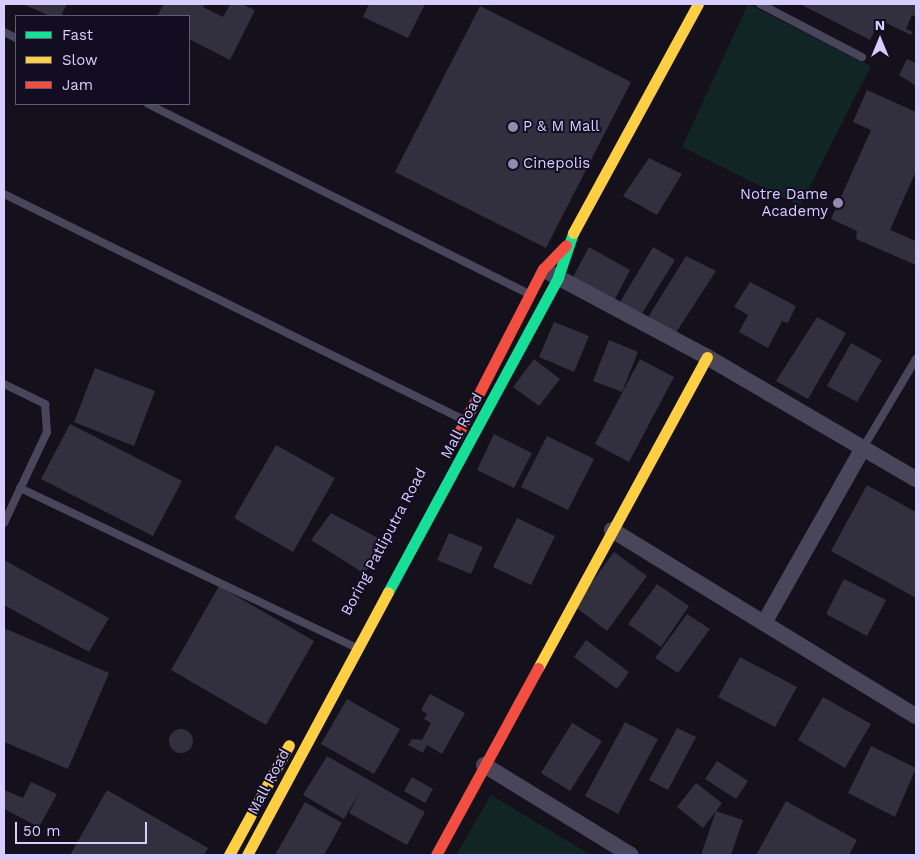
<!DOCTYPE html>
<html>
<head>
<meta charset="utf-8">
<style>
  body { margin:0 }
  #map { position:relative; width:920px; height:859px; overflow:hidden; background:#14111c; font-family:"Work Sans",sans-serif }
  div>[style] { position:absolute }
  .green>* { inset:0; background:#112527 }
  .building>* { inset:0; background:#322f3e }
  .round { border-radius:50% }
  .lane>* { height:8px; margin:-4px; padding:0 4px; transform-origin:4px; border-radius:4px; background:#49465c }
  .street>* { height:16px; margin:-8px; padding:0 8px; transform-origin:8px; border-radius:8px; background:#49465c }
  .fast>* { height:11px; margin:-5.5px; padding:0 5.5px; transform-origin:5.5px; border-radius:5.5px; background:#16e098 }
  .slow>* { height:11px; margin:-5.5px; padding:0 5.5px; transform-origin:5.5px; border-radius:5.5px; background:#ffcf43 }
  .jam>* { height:11px; margin:-5.5px; padding:0 5.5px; transform-origin:5.5px; border-radius:5.5px; background:#f24e42 }
  .dots>* { width:14px; height:14px; translate:-50% -50%; box-sizing:border-box; border:2px solid #120d20; border-radius:50% }
  span { translate:-50% -50%; white-space:nowrap; text-align:center; line-height:1.15; -webkit-text-stroke:4px #120d20; paint-order:stroke }
  .poi-label { font-size:15px; color:#d7cdfe }
  .left { translate:0 -50%; text-align:left }
  .right { translate:-100% -50%; text-align:right }
  .street-label { font-size:15px; color:#d7cdfe }
  .frame { position:absolute; inset:0; border:5px solid #d7cdfe; pointer-events:none }
  .legend { position:absolute; left:15px; top:15px; width:175px; height:90px; box-sizing:border-box; background:#120d20; border:1px solid #615a79; margin:0; padding:6px 9px; list-style:none; font-size:15px; color:#d7cdfe }
  .legend li { display:flex; align-items:center; gap:10px; height:25px }
  .legend b { width:25px; border:1px solid #615a79 }
  .north { position:absolute; left:855px; top:15px; width:50px; height:50px; -webkit-text-stroke:4px #120d20; paint-order:stroke; rotate:0deg; font-size:14px; font-weight:700; line-height:20px; text-align:center; color:#d7cdfe }
  .north::after { content:''; display:block; margin:auto; width:18px; height:22px; background:#d7cdfe; clip-path:polygon(50% 0,100% 100%,50% 72%,0 100%) }
  .scale { position:absolute; left:15px; top:822px; width:132px; height:22px; box-sizing:border-box; border:2px solid #d7cdfe; border-top:0; padding-left:6px; font-size:15px; line-height:18px; white-space:nowrap; color:#d7cdfe; -webkit-text-stroke:4px #120d20; paint-order:stroke }
</style>
</head>
<body>
<div id="map">
  <div class="green">
    <i style="clip-path:polygon(748px 4px,871px 66px,800px 206px,682px 147px)"></i>
    <i style="clip-path:polygon(491px 795px,591px 855px,456px 855px)"></i>
  </div>
  <div class="building">
    <i style="clip-path:polygon(23px 4px,67px 4px,61px 16px,50px 16px)"></i>
    <i style="clip-path:polygon(164px 4px,205px 4px,203px 7px,223px 17px,230px 4px,242px 4px,255px 10px,230px 60px,189px 39px,189px 16px,157px 16px)"></i>
    <i style="clip-path:polygon(369px 4px,425px 4px,408px 38px,363px 17px)"></i>
    <i style="clip-path:polygon(800px 4px,916px 4px,916px 17px,912px 15px,906px 29px,913px 32px,911px 35px,880px 20px,870px 40px)"></i>
    <i style="clip-path:polygon(480px 6px,631px 82px,546px 248px,395px 172px)"></i>
    <i style="clip-path:polygon(907px 59px,916px 63px,916px 86px,899px 75px)"></i>
    <i style="clip-path:polygon(867px 90px,916px 112px,916px 171px,890px 230px,916px 241px,916px 265px,856px 239px,857px 231px,831px 219px,871px 130px,853px 122px)"></i>
    <i style="clip-path:polygon(649px 158px,682px 174px,657px 215px,623px 196px)"></i>
    <i style="clip-path:polygon(589px 247px,630px 270px,614px 301px,573px 277px)"></i>
    <i style="clip-path:polygon(653px 247px,675px 260px,641px 315px,620px 302px)"></i>
    <i style="clip-path:polygon(686px 256px,716px 271px,675px 334px,647px 319px)"></i>
    <i style="clip-path:polygon(750px 282px,796px 306px,788px 323px,782px 321px,768px 348px,739px 332px,748px 315px,734px 307px)"></i>
    <i style="clip-path:polygon(817px 317px,846px 333px,808px 399px,776px 381px)"></i>
    <i style="clip-path:polygon(554px 322px,589px 336px,574px 372px,539px 357px)"></i>
    <i style="clip-path:polygon(609px 340px,638px 352px,622px 392px,593px 381px)"></i>
    <i style="clip-path:polygon(851px 343px,882px 360px,857px 402px,827px 386px)"></i>
    <i style="clip-path:polygon(534px 359px,560px 379px,539px 406px,513px 387px)"></i>
    <i style="clip-path:polygon(640px 359px,674px 377px,629px 462px,595px 444px)"></i>
    <i style="clip-path:polygon(95px 368px,155px 391px,134px 446px,74px 422px)"></i>
    <i style="clip-path:polygon(70px 424px,182px 481px,153px 536px,41px 479px)"></i>
    <i style="clip-path:polygon(494px 434px,532px 453px,514px 488px,477px 470px)"></i>
    <i style="clip-path:polygon(547px 436px,594px 459px,568px 510px,521px 487px)"></i>
    <i style="clip-path:polygon(276px 445px,335px 478px,293px 552px,234px 518px)"></i>
    <i style="clip-path:polygon(867px 485px,916px 512px,916px 598px,831px 551px)"></i>
    <i style="clip-path:polygon(331px 513px,384px 541px,365px 574px,311px 540px)"></i>
    <i style="clip-path:polygon(517px 518px,555px 536px,531px 585px,493px 567px)"></i>
    <i style="clip-path:polygon(449px 533px,483px 547px,471px 574px,437px 560px)"></i>
    <i style="clip-path:polygon(614px 552px,647px 576px,607px 631px,574px 606px)"></i>
    <i style="clip-path:polygon(4px 560px,109px 618px,89px 652px,4px 605px)"></i>
    <i style="clip-path:polygon(844px 579px,886px 600px,867px 636px,826px 614px)"></i>
    <i style="clip-path:polygon(657px 584px,689px 606px,661px 647px,628px 624px)"></i>
    <i style="clip-path:polygon(219px 586px,314px 641px,266px 725px,171px 670px)"></i>
    <i style="clip-path:polygon(687px 614px,710px 629px,678px 673px,655px 658px)"></i>
    <i style="clip-path:polygon(4px 628px,109px 673px,68px 769px,4px 742px)"></i>
    <i style="clip-path:polygon(586px 640px,629px 672px,617px 689px,574px 657px)"></i>
    <i style="clip-path:polygon(740px 657px,797px 687px,775px 727px,718px 697px)"></i>
    <i style="clip-path:polygon(430px 694px,465px 713px,442px 754px,427px 745px,423px 753px,408px 745px,412px 739px,422px 740px,431px 723px,424px 719px,427px 714px,421px 710px)"></i>
    <i style="clip-path:polygon(823px 697px,871px 724px,845px 768px,798px 740px)"></i>
    <i style="clip-path:polygon(347px 699px,400px 729px,374px 774px,321px 744px)"></i>
    <i style="clip-path:polygon(625px 722px,658px 739px,618px 814px,585px 796px)"></i>
    <i style="clip-path:polygon(572px 723px,602px 741px,570px 791px,541px 773px)"></i>
    <i style="clip-path:polygon(677px 728px,696px 737px,668px 790px,649px 780px)"></i>
    <i class="round" style="left:169px;top:729px;width:24px;height:24px"></i>
    <i style="clip-path:polygon(871px 746px,916px 768px,895px 817px,848px 793px)"></i>
    <i style="clip-path:polygon(327px 756px,425px 812px,407px 845px,349px 813px,361px 790px,344px 819px,303px 795px)"></i>
    <i style="clip-path:polygon(717px 761px,748px 781px,736px 799px,705px 779px)"></i>
    <i style="clip-path:polygon(412px 777px,433px 789px,425px 803px,404px 791px)"></i>
    <i style="clip-path:polygon(31px 782px,57px 794px,39px 827px,4px 809px,4px 790px,23px 798px)"></i>
    <i style="clip-path:polygon(696px 783px,722px 803px,716px 811px,743px 820px,731px 855px,701px 855px,716px 811px,703px 828px,677px 807px)"></i>
    <i style="clip-path:polygon(107px 790px,208px 848px,204px 855px,70px 855px)"></i>
    <i style="clip-path:polygon(786px 801px,857px 840px,849px 855px,756px 855px)"></i>
    <i style="clip-path:polygon(305px 802px,342px 823px,324px 855px,275px 855px)"></i>
  </div>
  <div class="lane">
    <i style="left:760px;top:4px;width:115px;rotate:27.5deg"></i>
    <i style="left:4px;top:32px;width:13px;rotate:27deg"></i>
    <i style="left:148px;top:104px;width:426px;rotate:26.5deg"></i>
    <i style="left:4px;top:194px;width:510px;rotate:26.16deg"></i>
    <i style="left:4px;top:384px;width:46px;rotate:26deg"></i>
    <i style="left:45px;top:404px;width:28px;rotate:86deg"></i>
    <i style="left:47px;top:432px;width:101px;rotate:115.3deg"></i>
    <i style="left:863px;top:448px;width:104px;rotate:-59.2deg"></i>
    <i style="left:20px;top:488px;width:373px;rotate:25.4deg"></i>
  </div>
  <div class="street">
    <i style="left:548px;top:272px;width:180px;rotate:28.1deg"></i>
    <i style="left:707px;top:357px;width:242px;rotate:30.3deg"></i>
    <i style="left:612px;top:530px;width:356px;rotate:31.5deg"></i>
    <i style="left:764px;top:623px;width:199px;rotate:-60.5deg"></i>
    <i style="left:484px;top:765px;width:172px;rotate:31.5deg"></i>
  </div>
  <div class="fast">
    <i style="left:388px;top:592px;width:358px;rotate:-61.6deg"></i>
    <i style="left:558px;top:277px;width:46px;rotate:-71.2deg"></i>
  </div>
  <div class="slow">
    <i style="left:573px;top:233px;width:261px;rotate:-61.4deg"></i>
    <i style="left:538px;top:668px;width:354px;rotate:-61.5deg"></i>
    <i style="left:229px;top:855px;width:125px;rotate:-61.4deg"></i>
    <i style="left:247px;top:855px;width:298px;rotate:-61.8deg"></i>
  </div>
  <div class="jam">
    <i style="left:457px;top:436px;width:188px;rotate:-62.8deg"></i>
    <i style="left:543px;top:269px;width:33px;rotate:-46deg"></i>
    <i style="left:436px;top:855px;width:213px;rotate:-61.4deg"></i>
  </div>
  <div class="dots">
    <i style="left:513px;top:127px;background:#938baf"></i>
    <i style="left:513px;top:164px;background:#938baf"></i>
    <i style="left:838px;top:203px;background:#938baf"></i>
  </div>
  <div class="poi-label">
    <span class="left" style="left:523px;top:127px">P &amp; M Mall</span>
    <span class="left" style="left:523px;top:164px">Cinepolis</span>
    <span class="right" style="left:828px;top:203px">Notre Dame<br>Academy</span>
  </div>
  <div class="street-label">
    <span style="left:462px;top:426px;rotate:-62deg">Mall Road</span>
    <span style="left:384px;top:542px;rotate:-62deg">Boring Patliputra Road</span>
    <span style="left:269px;top:782px;rotate:-62deg">Mall Road</span>
  </div>
  <div class="frame"></div>
  <ul class="legend">
  <li><b style="height:6px;background:#16e098"></b>Fast</li>
  <li><b style="height:6px;background:#ffcf43"></b>Slow</li>
  <li><b style="height:6px;background:#f24e42"></b>Jam</li>
  </ul>
  <div class="north">N</div>
  <div class="scale">50 m</div>
</div>
</body>
</html>
